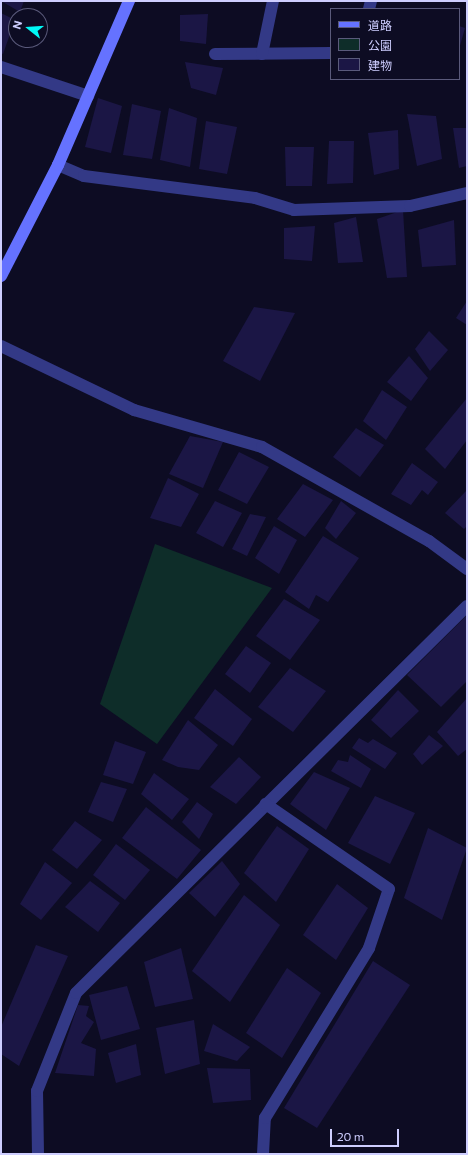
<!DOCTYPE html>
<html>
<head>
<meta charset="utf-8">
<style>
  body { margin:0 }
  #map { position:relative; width:468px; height:1155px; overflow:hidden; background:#0d0c23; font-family:Commissioner,"Noto Sans JP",sans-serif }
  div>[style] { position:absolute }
  .green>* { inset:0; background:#0e2d29 }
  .building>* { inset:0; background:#1b1645 }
  .street>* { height:12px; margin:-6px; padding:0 6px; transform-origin:6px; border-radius:6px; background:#333986 }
  .secondary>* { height:12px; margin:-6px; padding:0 6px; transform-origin:6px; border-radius:6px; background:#6572ff }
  span { translate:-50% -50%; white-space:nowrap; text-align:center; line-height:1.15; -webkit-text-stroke:3.5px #0d0c23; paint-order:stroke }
  .frame { position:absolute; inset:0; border:2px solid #ceceff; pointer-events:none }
  .legend { position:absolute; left:330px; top:8px; width:130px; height:72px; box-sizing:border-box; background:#0d0c23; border:1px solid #5a5a7b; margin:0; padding:5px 7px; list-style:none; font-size:12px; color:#ceceff }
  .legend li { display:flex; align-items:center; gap:8px; height:20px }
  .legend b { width:20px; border:1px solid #5a5a7b }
  .north { position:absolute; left:8px; top:8px; width:40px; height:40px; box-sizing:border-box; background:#0d0c23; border:1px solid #5a5a7b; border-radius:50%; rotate:287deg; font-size:11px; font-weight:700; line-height:16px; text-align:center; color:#ceceff }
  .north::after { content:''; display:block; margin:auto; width:14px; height:18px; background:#00f9f6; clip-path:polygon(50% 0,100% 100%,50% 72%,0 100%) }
  .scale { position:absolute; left:330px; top:1129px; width:69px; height:18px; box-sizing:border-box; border:2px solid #ceceff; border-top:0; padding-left:5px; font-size:12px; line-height:14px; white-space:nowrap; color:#ceceff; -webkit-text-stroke:3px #0d0c23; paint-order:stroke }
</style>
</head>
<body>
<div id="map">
  <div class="green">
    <i style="clip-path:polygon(155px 544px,272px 588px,157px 744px,100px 704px)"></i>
  </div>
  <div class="building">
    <i style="clip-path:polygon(1px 1px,24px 1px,20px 12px)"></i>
    <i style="clip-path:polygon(1px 13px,15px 20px,3px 54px,1px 53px)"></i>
    <i style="clip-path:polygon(208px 14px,206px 44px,180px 41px,180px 15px)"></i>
    <i style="clip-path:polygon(459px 26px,465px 28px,459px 49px)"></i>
    <i style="clip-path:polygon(185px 62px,223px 68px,216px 95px,191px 88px)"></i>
    <i style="clip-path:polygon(98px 98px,122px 106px,111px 153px,85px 147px)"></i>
    <i style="clip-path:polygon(132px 104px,161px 111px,152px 159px,123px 155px)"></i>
    <i style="clip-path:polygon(169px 108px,197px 118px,190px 167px,160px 160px)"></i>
    <i style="clip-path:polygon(407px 114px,436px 116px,442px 159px,417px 166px)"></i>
    <i style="clip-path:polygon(206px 121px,237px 127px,227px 174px,199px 169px)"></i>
    <i style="clip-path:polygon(453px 128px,467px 128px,467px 166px,459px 168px)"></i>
    <i style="clip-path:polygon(398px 130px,399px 169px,374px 175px,368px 133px)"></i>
    <i style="clip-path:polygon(329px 141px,354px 141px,353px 183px,327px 184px)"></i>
    <i style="clip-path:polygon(285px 147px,314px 147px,312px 186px,286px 186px)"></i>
    <i style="clip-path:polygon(403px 210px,407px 277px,387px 278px,377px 219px)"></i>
    <i style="clip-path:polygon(356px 217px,363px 262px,338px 263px,334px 223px)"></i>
    <i style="clip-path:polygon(454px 220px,456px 265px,422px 267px,418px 230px)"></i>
    <i style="clip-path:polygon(315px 226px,312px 261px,284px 259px,284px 228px)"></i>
    <i style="clip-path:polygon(467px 301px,467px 325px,456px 318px)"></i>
    <i style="clip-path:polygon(254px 307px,295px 313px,260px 381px,223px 361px)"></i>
    <i style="clip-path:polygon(429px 331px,448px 350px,430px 371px,415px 349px)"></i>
    <i style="clip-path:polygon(409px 356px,428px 378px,411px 401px,387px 382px)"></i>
    <i style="clip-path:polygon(382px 390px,407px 407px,386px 440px,363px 421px)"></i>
    <i style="clip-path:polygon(467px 398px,467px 440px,445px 469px,425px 449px)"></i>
    <i style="clip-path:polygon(356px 428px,384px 445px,360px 477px,333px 457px)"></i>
    <i style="clip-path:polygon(190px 436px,223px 442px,203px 488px,169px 474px)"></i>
    <i style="clip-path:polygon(239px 452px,269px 467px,247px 504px,218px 490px)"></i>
    <i style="clip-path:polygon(412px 463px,438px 482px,428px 495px,422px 490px,411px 505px,391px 494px)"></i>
    <i style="clip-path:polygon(168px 478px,199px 494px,181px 527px,150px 518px)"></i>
    <i style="clip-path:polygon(303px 484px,333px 500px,305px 537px,277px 519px)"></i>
    <i style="clip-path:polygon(467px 490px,467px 526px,464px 529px,445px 513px)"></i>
    <i style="clip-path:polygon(215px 501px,242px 513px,223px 547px,196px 533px)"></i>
    <i style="clip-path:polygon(341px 501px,356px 513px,336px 539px,325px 528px)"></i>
    <i style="clip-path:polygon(250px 514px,266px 517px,247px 556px,232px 549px)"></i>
    <i style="clip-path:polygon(274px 526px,297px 540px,279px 574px,255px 558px)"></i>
    <i style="clip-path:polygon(323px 536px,359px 558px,328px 602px,316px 595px,309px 609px,285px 592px)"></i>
    <i style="clip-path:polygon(284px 599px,320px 620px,290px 660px,256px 636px)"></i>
    <i style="clip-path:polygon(467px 615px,467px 681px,441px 707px,407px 675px)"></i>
    <i style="clip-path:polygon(246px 646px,271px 663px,250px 693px,225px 674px)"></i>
    <i style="clip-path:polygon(290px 668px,326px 691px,293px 732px,258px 707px)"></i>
    <i style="clip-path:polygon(215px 689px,252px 719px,233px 746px,194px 718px)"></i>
    <i style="clip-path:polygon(398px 690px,419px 711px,391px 738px,371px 720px)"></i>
    <i style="clip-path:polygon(467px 698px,467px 749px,458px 756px,437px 732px)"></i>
    <i style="clip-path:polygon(188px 720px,218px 745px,199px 770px,178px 767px,162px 760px)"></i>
    <i style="clip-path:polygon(429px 735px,443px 746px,422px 765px,413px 754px)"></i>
    <i style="clip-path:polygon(359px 738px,368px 743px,373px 739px,397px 753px,385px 769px,352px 748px)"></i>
    <i style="clip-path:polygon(115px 741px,146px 752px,133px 784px,103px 775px)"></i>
    <i style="clip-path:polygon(350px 755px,371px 769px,361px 788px,331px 771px,338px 760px,348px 762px)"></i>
    <i style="clip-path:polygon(239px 757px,261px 777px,236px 804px,210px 787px)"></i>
    <i style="clip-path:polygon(314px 772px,350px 788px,326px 830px,290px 804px)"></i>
    <i style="clip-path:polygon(154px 773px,189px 799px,172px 820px,141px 794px)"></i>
    <i style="clip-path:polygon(101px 782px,127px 789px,113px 822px,88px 812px)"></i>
    <i style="clip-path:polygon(375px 796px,415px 813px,390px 864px,348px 843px)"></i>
    <i style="clip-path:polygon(197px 802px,213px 814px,199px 839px,182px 822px)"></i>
    <i style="clip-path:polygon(146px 807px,201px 850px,177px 879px,122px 838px)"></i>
    <i style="clip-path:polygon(75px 821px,102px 840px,77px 869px,52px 850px)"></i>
    <i style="clip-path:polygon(277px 826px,309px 849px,276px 902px,244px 873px)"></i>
    <i style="clip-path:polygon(428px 828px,467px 848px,442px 920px,404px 898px)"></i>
    <i style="clip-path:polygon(116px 844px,150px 870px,125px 900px,93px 875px)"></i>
    <i style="clip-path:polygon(222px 861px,240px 884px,215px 917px,189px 893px)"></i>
    <i style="clip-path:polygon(45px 862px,72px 883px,41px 920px,20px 904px)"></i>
    <i style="clip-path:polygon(90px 881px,120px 903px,98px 932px,65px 907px)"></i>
    <i style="clip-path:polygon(337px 884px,368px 908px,336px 960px,303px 935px)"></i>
    <i style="clip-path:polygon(244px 895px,280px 925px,230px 1002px,192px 971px)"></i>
    <i style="clip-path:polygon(36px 945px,68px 956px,19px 1066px,1px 1054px,1px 1027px)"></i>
    <i style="clip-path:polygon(181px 948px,193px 999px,155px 1007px,144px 962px)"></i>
    <i style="clip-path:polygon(373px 961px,410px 985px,317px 1128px,284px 1108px)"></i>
    <i style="clip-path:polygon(287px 968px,321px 993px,282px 1058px,246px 1033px)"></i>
    <i style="clip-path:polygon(127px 986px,140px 1029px,101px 1040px,89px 995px)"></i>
    <i style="clip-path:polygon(78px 1005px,89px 1006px,86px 1016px,94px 1022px,81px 1043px,96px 1049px,94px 1076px,55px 1073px)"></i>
    <i style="clip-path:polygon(194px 1020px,200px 1064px,165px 1074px,156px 1028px)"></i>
    <i style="clip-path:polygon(213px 1024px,250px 1047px,237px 1061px,204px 1051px)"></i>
    <i style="clip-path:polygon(136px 1044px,141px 1075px,116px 1083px,108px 1053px)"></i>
    <i style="clip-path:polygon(207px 1068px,250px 1069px,251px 1100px,213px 1103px)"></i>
  </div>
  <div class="street">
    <i style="left:369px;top:9px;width:8px;rotate:-76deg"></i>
    <i style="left:215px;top:54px;width:116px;rotate:-0.5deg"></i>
    <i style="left:262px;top:54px;width:54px;rotate:-78.3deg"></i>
    <i style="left:1px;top:67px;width:92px;rotate:18.4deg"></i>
    <i style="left:58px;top:165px;width:28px;rotate:23deg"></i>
    <i style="left:84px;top:176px;width:172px;rotate:7.3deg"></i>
    <i style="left:255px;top:198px;width:41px;rotate:17.1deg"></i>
    <i style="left:294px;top:210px;width:116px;rotate:-2deg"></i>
    <i style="left:410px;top:206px;width:58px;rotate:-12.8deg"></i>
    <i style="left:1px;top:346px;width:148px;rotate:25.7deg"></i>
    <i style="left:134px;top:410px;width:133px;rotate:16.1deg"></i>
    <i style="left:262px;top:447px;width:192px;rotate:29.4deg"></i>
    <i style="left:429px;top:541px;width:47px;rotate:36.4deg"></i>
    <i style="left:38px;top:1154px;width:63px;rotate:-90.9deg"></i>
    <i style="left:37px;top:1091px;width:105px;rotate:-68.3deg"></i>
    <i style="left:76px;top:993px;width:550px;rotate:-44.71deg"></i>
    <i style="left:263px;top:1154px;width:36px;rotate:-87deg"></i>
    <i style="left:265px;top:1118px;width:199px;rotate:-58.5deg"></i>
    <i style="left:369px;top:948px;width:62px;rotate:-71.3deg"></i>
    <i style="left:389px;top:889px;width:150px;rotate:-145.4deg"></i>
  </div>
  <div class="secondary">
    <i style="left:1px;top:276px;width:125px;rotate:-62.8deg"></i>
    <i style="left:58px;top:165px;width:179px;rotate:-66.6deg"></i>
  </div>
  <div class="frame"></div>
  <ul class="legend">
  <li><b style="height:5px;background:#6572ff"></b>道路</li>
  <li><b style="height:11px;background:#0e2d29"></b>公園</li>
  <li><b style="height:11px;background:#1b1645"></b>建物</li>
  </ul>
  <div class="north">N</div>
  <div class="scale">20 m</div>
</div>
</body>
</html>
